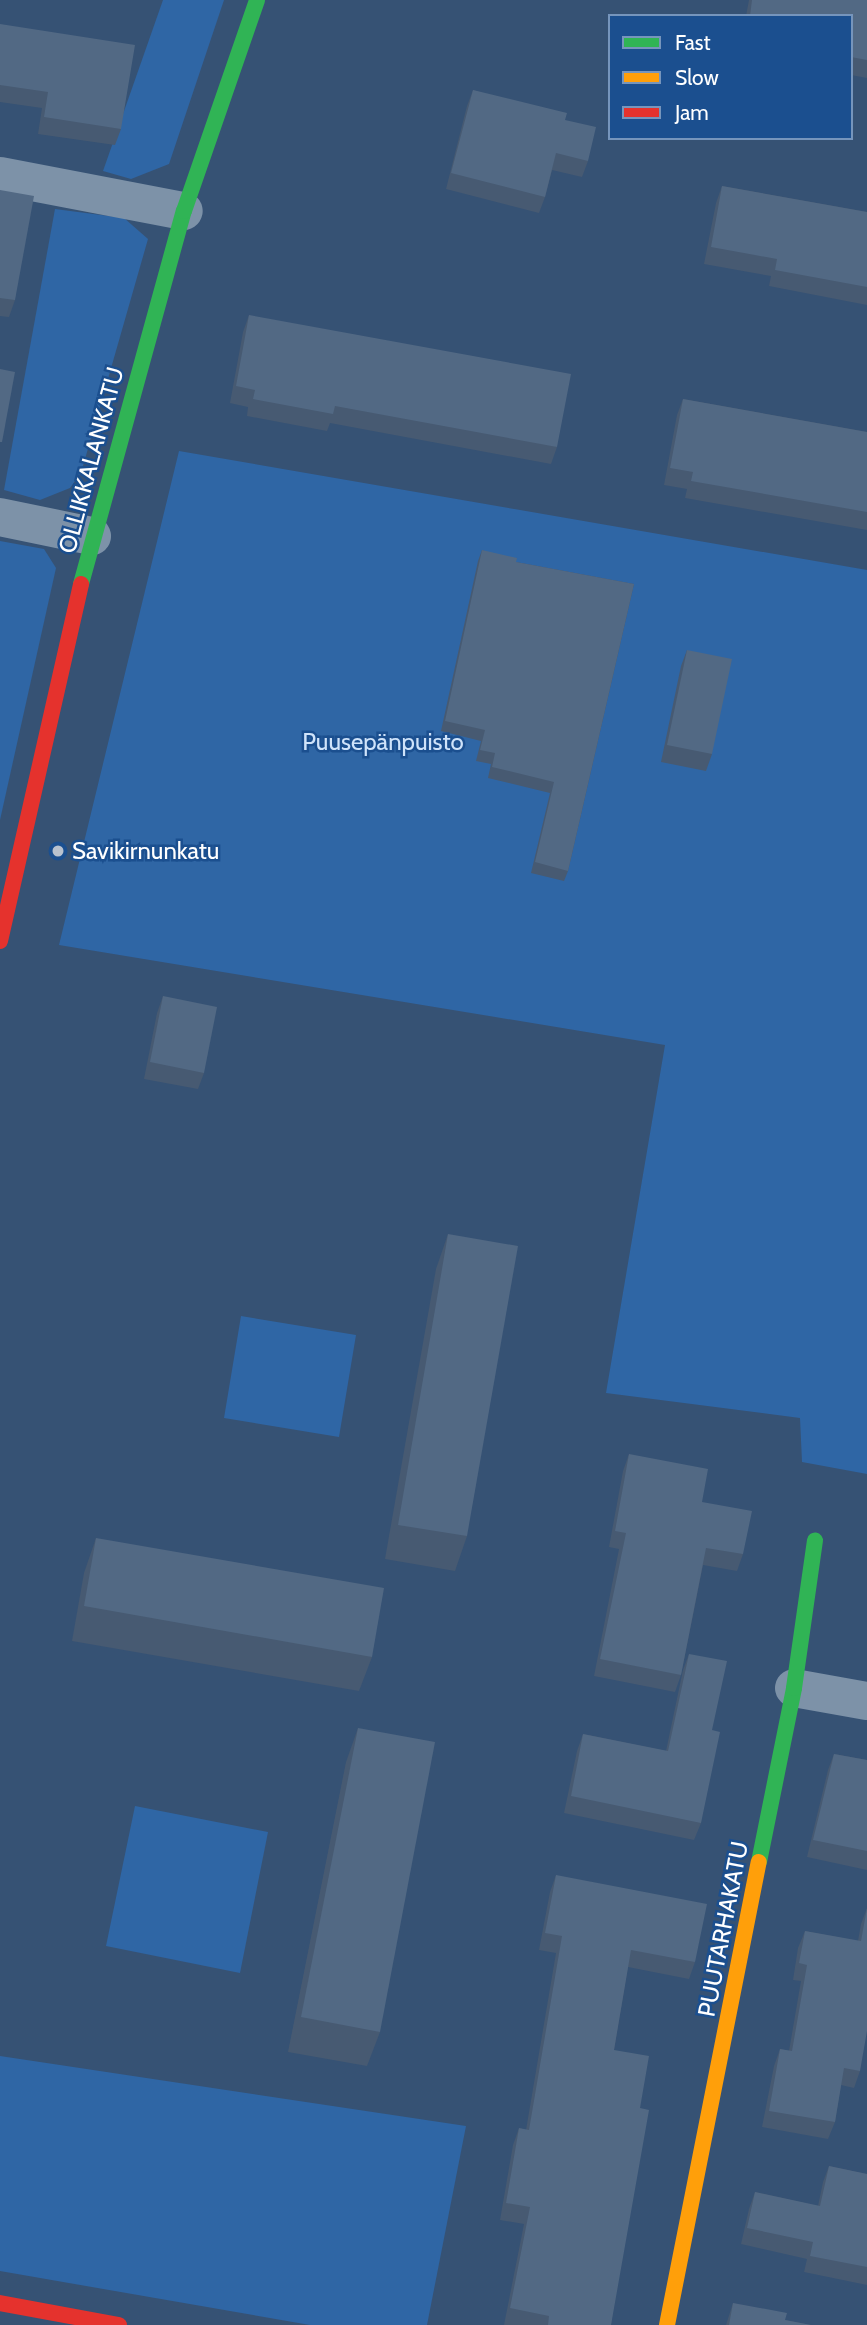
<!DOCTYPE html>
<html>
<head>
<meta charset="utf-8">
<style>
  body { margin:0 }
  #map { position:relative; width:867px; height:2325px; overflow:hidden; background:#365274; font-family:Cabin,sans-serif }
  div>[style] { position:absolute }
  .green>* { inset:0; background:#2f66a5 }
  .street>* { height:38px; margin:-19px; padding:0 19px; transform-origin:19px; border-radius:19px; background:#7d92a8 }
  .fast>* { height:16px; margin:-8px; padding:0 8px; transform-origin:8px; border-radius:8px; background:#30b455 }
  .slow>* { height:16px; margin:-8px; padding:0 8px; transform-origin:8px; border-radius:8px; background:#ff9f0a }
  .jam>* { height:16px; margin:-8px; padding:0 8px; transform-origin:8px; border-radius:8px; background:#e5322d }
  .wall>* { inset:0; background:#475a72 }
  .building>* { inset:0; background:#526984 }
  .dots>* { width:19px; height:19px; translate:-50% -50%; box-sizing:border-box; border:4px solid #1b4f8f; border-radius:50% }
  span { translate:-50% -50%; white-space:nowrap; text-align:center; line-height:1.15; -webkit-text-stroke:5px #1b4f8f; paint-order:stroke }
  .street-label { font-size:24px; color:#fff }
  .park-label { font-size:24px; color:#cfe3fa }
  .poi-label { font-size:24px; color:#fff }
  .left { translate:0 -50%; text-align:left }
  .legend { position:absolute; left:608px; top:14px; width:245px; height:126px; box-sizing:border-box; background:#1b4f8f; border:2px solid #7695bc; margin:0; padding:9px 12px; list-style:none; font-size:21px; color:#fff }
  .legend li { display:flex; align-items:center; gap:14px; height:35px }
  .legend b { width:35px; border:2px solid #7695bc }
</style>
</head>
<body>
<div id="map">
  <div class="green">
    <i style="clip-path:polygon(163px 0,224px 0,169px 164px,131px 179px,103px 171px)"></i>
    <i style="clip-path:polygon(55px 209px,124px 218px,148px 239px,81px 473px,70px 488px,40px 500px,4px 490px)"></i>
    <i style="clip-path:polygon(179px 451px,867px 570px,867px 1474px,802px 1462px,800px 1418px,606px 1393px,665px 1045px,59px 945px)"></i>
    <i style="clip-path:polygon(0 541px,44px 549px,56px 568px,0 820px)"></i>
    <i style="clip-path:polygon(241px 1316px,356px 1335px,339px 1437px,224px 1418px)"></i>
    <i style="clip-path:polygon(135px 1806px,268px 1832px,240px 1973px,106px 1946px)"></i>
    <i style="clip-path:polygon(0 2056px,466px 2126px,427px 2325px,310px 2325px,0 2271px)"></i>
  </div>
  <div class="street">
    <i style="left:0;top:176px;width:187px;rotate:10.8deg"></i>
    <i style="left:0;top:517px;width:94px;rotate:11.7deg"></i>
    <i style="left:794px;top:1688px;width:74px;rotate:10.1deg"></i>
  </div>
  <div class="fast">
    <i style="left:81px;top:584px;width:387px;rotate:-74.6deg"></i>
    <i style="left:184px;top:211px;width:223px;rotate:-70.9deg"></i>
    <i style="left:759px;top:1862px;width:177px;rotate:-78.6deg"></i>
    <i style="left:794px;top:1688px;width:149px;rotate:-81.9deg"></i>
  </div>
  <div class="slow">
    <i style="left:667px;top:2325px;width:472px;rotate:-78.8deg"></i>
  </div>
  <div class="jam">
    <i style="left:0;top:941px;width:366px;rotate:-77.2deg"></i>
    <i style="left:0;top:2303px;width:121px;rotate:10.5deg"></i>
  </div>
  <div class="wall">
    <i style="clip-path:polygon(749px 0,867px 0,867px 78px,851px 75px,851px 16px,746px 16px)"></i>
    <i style="clip-path:polygon(0 24px,121px 129px,115px 145px,38px 134px,42px 108px,0 102px)"></i>
    <i style="clip-path:polygon(473px 90px,565px 120px,588px 161px,582px 177px,552px 170px,545px 197px,539px 213px,446px 189px,467px 106px)"></i>
    <i style="clip-path:polygon(722px 186px,867px 212px,867px 305px,769px 286px,771px 276px,704px 264px,716px 203px)"></i>
    <i style="clip-path:polygon(0 190px,15px 300px,9px 317px,0 316px)"></i>
    <i style="clip-path:polygon(249px 315px,557px 447px,551px 464px,330px 423px,327px 431px,247px 416px,248px 407px,230px 403px,243px 332px)"></i>
    <i style="clip-path:polygon(683px 399px,867px 432px,867px 530px,685px 498px,687px 489px,664px 485px,677px 415px)"></i>
    <i style="clip-path:polygon(482px 550px,516px 562px,634px 584px,568px 871px,564px 881px,531px 873px,550px 793px,488px 778px,491px 764px,476px 761px,481px 741px,441px 731px,478px 561px)"></i>
    <i style="clip-path:polygon(687px 650px,712px 754px,706px 771px,661px 762px,681px 666px)"></i>
    <i style="clip-path:polygon(163px 996px,204px 1073px,198px 1089px,144px 1079px,157px 1013px)"></i>
    <i style="clip-path:polygon(448px 1234px,467px 1536px,455px 1571px,385px 1559px,436px 1269px)"></i>
    <i style="clip-path:polygon(629px 1454px,702px 1502px,743px 1554px,737px 1571px,703px 1565px,681px 1675px,675px 1692px,594px 1676px,619px 1549px,609px 1547px,623px 1471px)"></i>
    <i style="clip-path:polygon(96px 1538px,372px 1657px,359px 1691px,72px 1641px,84px 1573px)"></i>
    <i style="clip-path:polygon(689px 1654px,712px 1730px,701px 1823px,694px 1840px,564px 1813px,577px 1751px,583px 1734px,666px 1751px,683px 1670px)"></i>
    <i style="clip-path:polygon(358px 1728px,380px 2032px,367px 2066px,288px 2052px,346px 1762px)"></i>
    <i style="clip-path:polygon(834px 1754px,867px 1760px,867px 1870px,807px 1857px,828px 1770px)"></i>
    <i style="clip-path:polygon(556px 1875px,695px 1962px,689px 1979px,628px 1967px,614px 2050px,640px 2108px,611px 2325px,504px 2325px,524px 2224px,500px 2220px,513px 2145px,519px 2128px,526px 2130px,556px 1953px,539px 1950px,550px 1892px)"></i>
    <i style="clip-path:polygon(867px 1908px,860px 2071px,854px 2088px,841px 2085px,835px 2122px,828px 2139px,762px 2127px,774px 2066px,780px 2049px,789px 2051px,801px 1981px,793px 1980px,798px 1948px,805px 1931px,858px 1941px,861px 1924px)"></i>
    <i style="clip-path:polygon(829px 2166px,867px 2174px,867px 2285px,804px 2272px,807px 2259px,741px 2244px,749px 2209px,755px 2192px,818px 2206px,823px 2182px)"></i>
    <i style="clip-path:polygon(733px 2303px,785px 2320px,811px 2325px,726px 2325px)"></i>
  </div>
  <div class="building">
    <i style="clip-path:polygon(752px 0,867px 0,867px 60px,851px 57px,851px 16px,750px 16px)"></i>
    <i style="clip-path:polygon(0 24px,135px 45px,121px 129px,44px 117px,48px 92px,0 85px)"></i>
    <i style="clip-path:polygon(473px 90px,567px 113px,565px 120px,596px 127px,588px 161px,556px 153px,545px 197px,451px 173px)"></i>
    <i style="clip-path:polygon(722px 186px,867px 212px,867px 287px,775px 270px,777px 259px,711px 247px)"></i>
    <i style="clip-path:polygon(0 190px,34px 196px,15px 300px,0 298px)"></i>
    <i style="clip-path:polygon(249px 315px,571px 374px,557px 447px,335px 406px,333px 414px,253px 399px,255px 390px,236px 386px)"></i>
    <i style="clip-path:polygon(0 369px,15px 372px,2px 442px,0 442px)"></i>
    <i style="clip-path:polygon(683px 399px,867px 432px,867px 512px,691px 481px,693px 472px,670px 468px)"></i>
    <i style="clip-path:polygon(482px 550px,517px 558px,516px 562px,634px 584px,568px 871px,535px 862px,554px 782px,492px 767px,495px 753px,480px 750px,485px 730px,445px 721px)"></i>
    <i style="clip-path:polygon(687px 650px,732px 659px,712px 754px,667px 745px)"></i>
    <i style="clip-path:polygon(163px 996px,217px 1007px,204px 1073px,150px 1062px)"></i>
    <i style="clip-path:polygon(448px 1234px,518px 1246px,467px 1536px,398px 1525px)"></i>
    <i style="clip-path:polygon(629px 1454px,708px 1469px,702px 1502px,752px 1511px,743px 1554px,706px 1548px,681px 1675px,600px 1659px,626px 1533px,615px 1531px)"></i>
    <i style="clip-path:polygon(96px 1538px,384px 1588px,372px 1657px,84px 1606px)"></i>
    <i style="clip-path:polygon(689px 1654px,727px 1661px,712px 1730px,720px 1732px,701px 1823px,571px 1796px,583px 1734px,668px 1751px)"></i>
    <i style="clip-path:polygon(358px 1728px,435px 1742px,380px 2032px,301px 2017px)"></i>
    <i style="clip-path:polygon(834px 1754px,867px 1760px,867px 1851px,813px 1840px)"></i>
    <i style="clip-path:polygon(556px 1875px,707px 1904px,695px 1962px,631px 1950px,614px 2050px,649px 2056px,640px 2108px,649px 2110px,611px 2325px,548px 2325px,549px 2316px,510px 2308px,530px 2207px,506px 2203px,519px 2128px,529px 2130px,562px 1936px,545px 1933px)"></i>
    <i style="clip-path:polygon(867px 1908px,867px 2031px,860px 2071px,844px 2068px,835px 2122px,769px 2111px,780px 2049px,792px 2051px,807px 1965px,799px 1963px,805px 1931px,861px 1941px)"></i>
    <i style="clip-path:polygon(829px 2166px,867px 2174px,867px 2267px,810px 2256px,813px 2242px,747px 2228px,755px 2192px,820px 2206px)"></i>
    <i style="clip-path:polygon(733px 2303px,787px 2313px,785px 2320px,811px 2325px,729px 2325px)"></i>
  </div>
  <div class="dots">
    <i style="left:58px;top:851px;background:#b9c2ce"></i>
  </div>
  <div class="street-label">
    <span style="left:91px;top:460px;rotate:-75deg">OLLIKKALANKATU</span>
    <span style="left:723px;top:1929px;rotate:-79deg">PUUTARHAKATU</span>
  </div>
  <div class="park-label">
    <span style="left:383px;top:742px">Puusepänpuisto</span>
  </div>
  <div class="poi-label">
    <span class="left" style="left:72px;top:851px">Savikirnunkatu</span>
  </div>
  <ul class="legend">
  <li><b style="height:9px;background:#30b455"></b>Fast</li>
  <li><b style="height:9px;background:#ff9f0a"></b>Slow</li>
  <li><b style="height:9px;background:#e5322d"></b>Jam</li>
  </ul>
</div>
</body>
</html>
